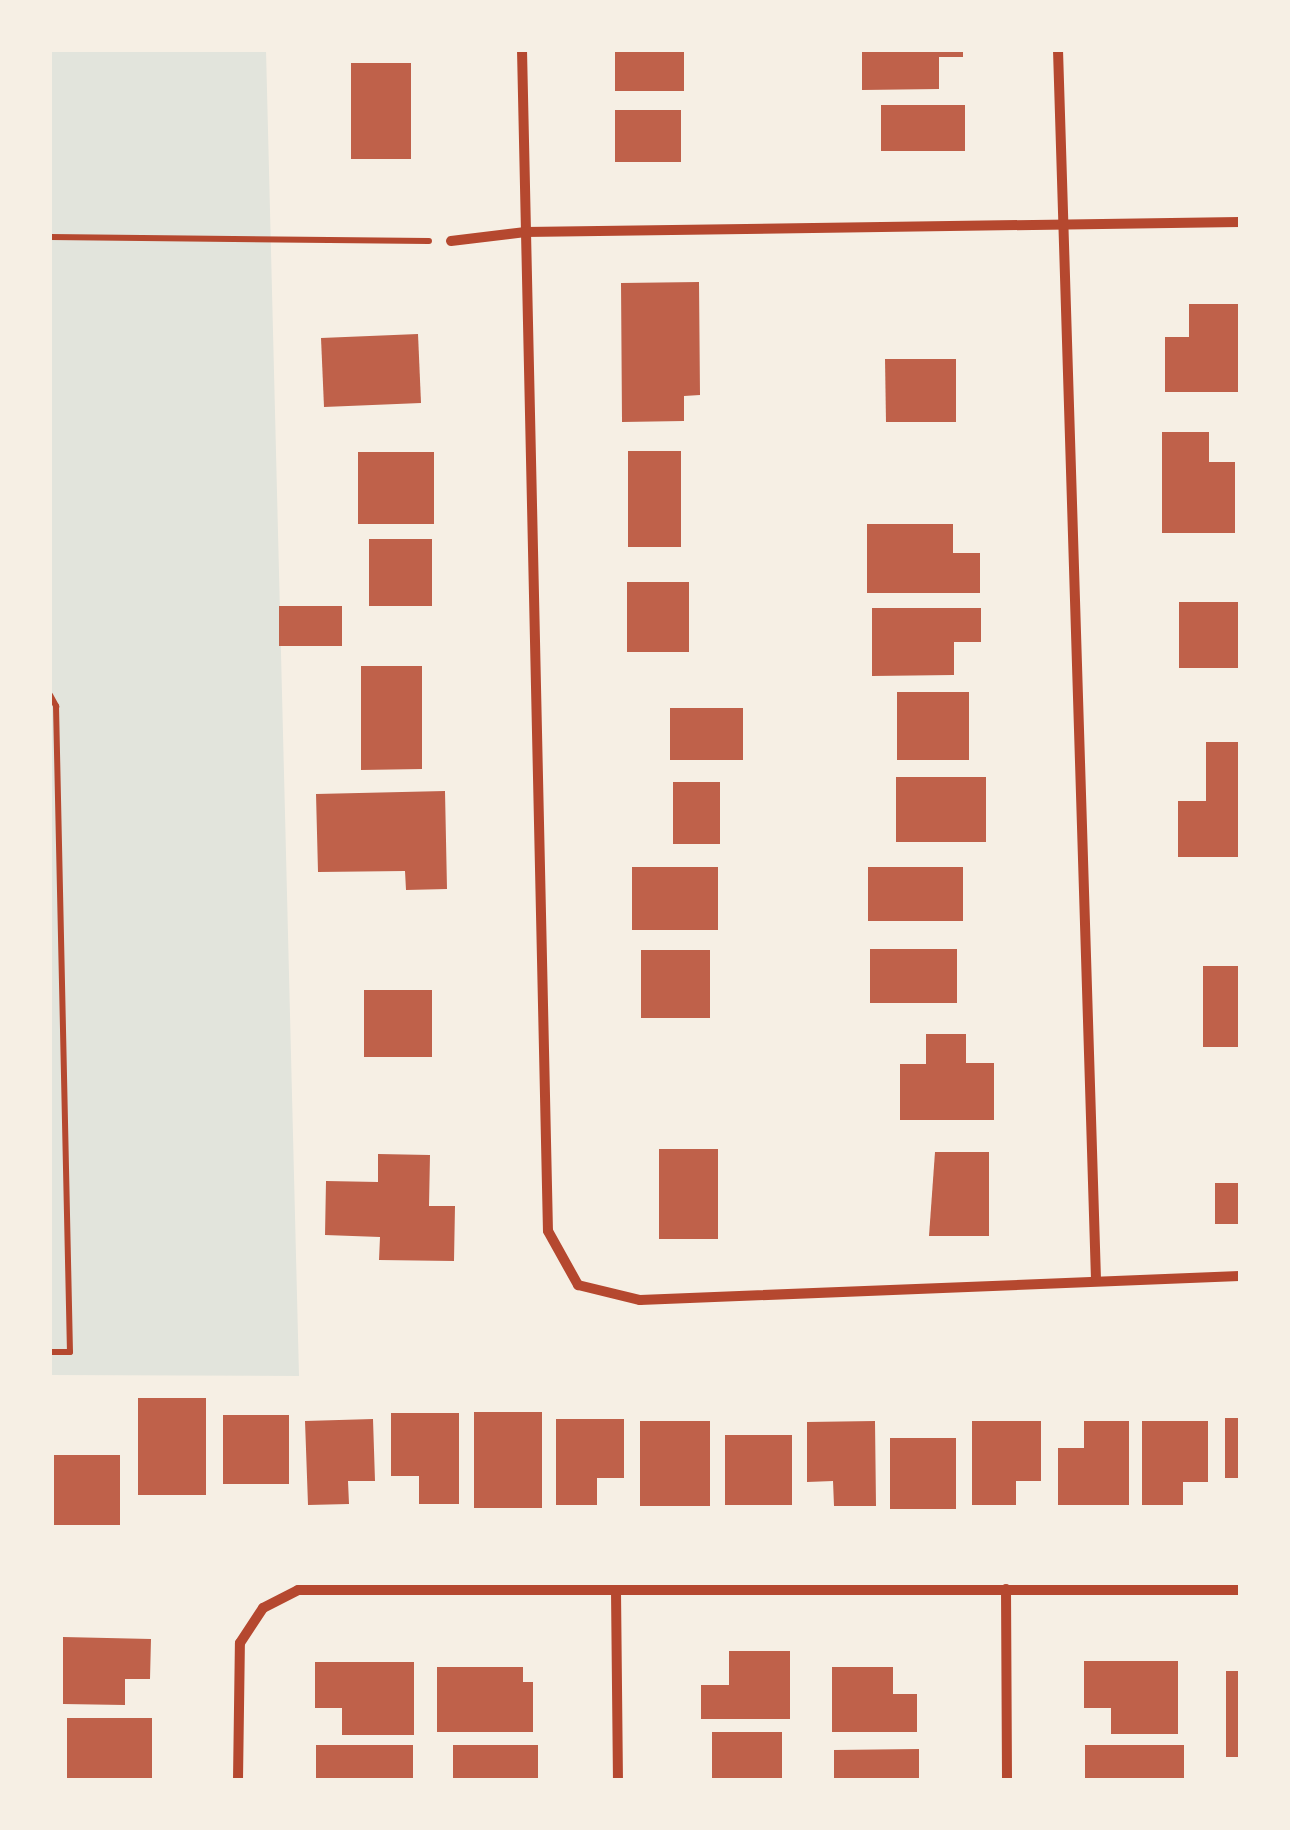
<!DOCTYPE html>
<html>
<head>
<meta charset="utf-8">
<style>
  body { margin:0 }
  #map { position:relative; width:1290px; height:1830px; overflow:hidden; background:#f6efe4; font-family:Overpass,sans-serif }
  div>[style] { position:absolute }
  .green>* { inset:0; background:#e2e4dc }
  .building>* { inset:0; background:#bf614a }
  .path>* { height:6px; margin:-3px; padding:0 3px; transform-origin:3px; border-radius:3px; background:#b5482f }
  .minor>* { height:10px; margin:-5px; padding:0 5px; transform-origin:5px; border-radius:5px; background:#b5482f }
  span { translate:-50% -50%; white-space:nowrap; text-align:center; line-height:1.15; -webkit-text-stroke:8px #f6efe4; paint-order:stroke }
  .frame { position:absolute; inset:0; border:52px solid #f6efe4; pointer-events:none }
</style>
</head>
<body>
<div id="map">
  <div class="green">
    <i style="clip-path:polygon(50px 50px,266px 50px,299px 1376px,50px 1375px)"></i>
  </div>
  <div class="building">
    <i style="clip-path:polygon(615px 50px,684px 50px,684px 91px,615px 91px)"></i>
    <i style="clip-path:polygon(862px 50px,963px 50px,963px 57px,939px 57px,939px 89px,862px 90px)"></i>
    <i style="clip-path:polygon(351px 63px,411px 63px,411px 159px,351px 159px)"></i>
    <i style="clip-path:polygon(881px 105px,965px 105px,965px 151px,881px 151px)"></i>
    <i style="clip-path:polygon(615px 110px,681px 110px,681px 162px,615px 162px)"></i>
    <i style="clip-path:polygon(699px 282px,700px 395px,684px 396px,684px 421px,622px 422px,621px 283px)"></i>
    <i style="clip-path:polygon(1189px 304px,1240px 304px,1240px 392px,1165px 392px,1165px 337px,1189px 337px)"></i>
    <i style="clip-path:polygon(418px 334px,421px 403px,324px 407px,321px 338px)"></i>
    <i style="clip-path:polygon(885px 359px,956px 359px,956px 422px,886px 422px)"></i>
    <i style="clip-path:polygon(1162px 432px,1209px 432px,1209px 462px,1235px 462px,1235px 533px,1162px 533px)"></i>
    <i style="clip-path:polygon(628px 451px,681px 451px,681px 547px,628px 547px)"></i>
    <i style="clip-path:polygon(358px 452px,434px 452px,434px 524px,358px 524px)"></i>
    <i style="clip-path:polygon(867px 524px,953px 524px,953px 553px,980px 553px,980px 593px,867px 593px)"></i>
    <i style="clip-path:polygon(369px 539px,432px 539px,432px 606px,369px 606px)"></i>
    <i style="clip-path:polygon(627px 582px,689px 582px,689px 652px,627px 652px)"></i>
    <i style="clip-path:polygon(1179px 602px,1240px 602px,1240px 668px,1179px 668px)"></i>
    <i style="clip-path:polygon(279px 606px,342px 606px,342px 646px,279px 646px)"></i>
    <i style="clip-path:polygon(872px 608px,981px 608px,981px 642px,954px 642px,954px 675px,872px 676px)"></i>
    <i style="clip-path:polygon(361px 666px,422px 666px,422px 769px,361px 770px)"></i>
    <i style="clip-path:polygon(897px 692px,969px 692px,969px 760px,897px 760px)"></i>
    <i style="clip-path:polygon(670px 708px,743px 708px,743px 760px,670px 760px)"></i>
    <i style="clip-path:polygon(1206px 742px,1240px 742px,1240px 857px,1178px 857px,1178px 801px,1206px 801px)"></i>
    <i style="clip-path:polygon(896px 777px,986px 777px,986px 842px,896px 842px)"></i>
    <i style="clip-path:polygon(673px 782px,720px 782px,720px 844px,673px 844px)"></i>
    <i style="clip-path:polygon(445px 791px,447px 889px,406px 890px,405px 871px,318px 872px,316px 794px)"></i>
    <i style="clip-path:polygon(632px 867px,718px 867px,718px 930px,632px 930px)"></i>
    <i style="clip-path:polygon(868px 867px,963px 867px,963px 921px,868px 921px)"></i>
    <i style="clip-path:polygon(870px 949px,957px 949px,957px 1003px,870px 1003px)"></i>
    <i style="clip-path:polygon(641px 950px,710px 950px,710px 1018px,641px 1018px)"></i>
    <i style="clip-path:polygon(1203px 966px,1240px 966px,1240px 1047px,1203px 1047px)"></i>
    <i style="clip-path:polygon(364px 990px,432px 990px,432px 1057px,364px 1057px)"></i>
    <i style="clip-path:polygon(926px 1034px,966px 1034px,966px 1063px,994px 1063px,994px 1120px,900px 1120px,900px 1064px,926px 1064px)"></i>
    <i style="clip-path:polygon(659px 1149px,718px 1149px,718px 1239px,659px 1239px)"></i>
    <i style="clip-path:polygon(935px 1152px,989px 1152px,989px 1236px,929px 1236px)"></i>
    <i style="clip-path:polygon(378px 1154px,430px 1155px,429px 1206px,455px 1206px,454px 1261px,379px 1260px,380px 1237px,325px 1235px,326px 1181px,378px 1182px)"></i>
    <i style="clip-path:polygon(1215px 1183px,1240px 1183px,1240px 1224px,1215px 1224px)"></i>
    <i style="clip-path:polygon(138px 1398px,206px 1398px,206px 1495px,138px 1495px)"></i>
    <i style="clip-path:polygon(474px 1412px,542px 1412px,542px 1508px,474px 1508px)"></i>
    <i style="clip-path:polygon(391px 1413px,459px 1413px,459px 1504px,419px 1504px,419px 1476px,391px 1476px)"></i>
    <i style="clip-path:polygon(223px 1415px,289px 1415px,289px 1484px,223px 1484px)"></i>
    <i style="clip-path:polygon(1225px 1418px,1240px 1418px,1240px 1478px,1225px 1478px)"></i>
    <i style="clip-path:polygon(373px 1419px,375px 1481px,348px 1481px,349px 1504px,308px 1505px,305px 1421px)"></i>
    <i style="clip-path:polygon(556px 1419px,624px 1419px,624px 1478px,597px 1478px,597px 1505px,556px 1505px)"></i>
    <i style="clip-path:polygon(640px 1421px,710px 1421px,710px 1506px,640px 1506px)"></i>
    <i style="clip-path:polygon(875px 1421px,876px 1506px,834px 1506px,833px 1481px,807px 1482px,807px 1422px)"></i>
    <i style="clip-path:polygon(972px 1421px,1041px 1421px,1041px 1481px,1016px 1481px,1016px 1505px,972px 1505px)"></i>
    <i style="clip-path:polygon(1084px 1421px,1129px 1421px,1129px 1505px,1058px 1505px,1058px 1448px,1084px 1448px)"></i>
    <i style="clip-path:polygon(1142px 1421px,1208px 1421px,1208px 1482px,1183px 1482px,1183px 1505px,1142px 1505px)"></i>
    <i style="clip-path:polygon(725px 1435px,792px 1435px,792px 1505px,725px 1505px)"></i>
    <i style="clip-path:polygon(890px 1438px,956px 1438px,956px 1509px,890px 1509px)"></i>
    <i style="clip-path:polygon(54px 1455px,120px 1455px,120px 1525px,54px 1525px)"></i>
    <i style="clip-path:polygon(63px 1637px,151px 1639px,150px 1679px,125px 1679px,125px 1705px,63px 1704px)"></i>
    <i style="clip-path:polygon(729px 1651px,790px 1651px,790px 1719px,701px 1719px,701px 1685px,729px 1685px)"></i>
    <i style="clip-path:polygon(1084px 1661px,1178px 1661px,1178px 1734px,1111px 1734px,1111px 1708px,1084px 1708px)"></i>
    <i style="clip-path:polygon(315px 1662px,414px 1662px,414px 1735px,342px 1735px,342px 1708px,315px 1708px)"></i>
    <i style="clip-path:polygon(437px 1667px,523px 1667px,523px 1682px,533px 1682px,533px 1732px,437px 1732px)"></i>
    <i style="clip-path:polygon(832px 1667px,893px 1667px,893px 1694px,917px 1694px,917px 1732px,832px 1732px)"></i>
    <i style="clip-path:polygon(1226px 1671px,1240px 1671px,1240px 1757px,1226px 1757px)"></i>
    <i style="clip-path:polygon(67px 1718px,152px 1718px,152px 1780px,67px 1780px)"></i>
    <i style="clip-path:polygon(712px 1732px,782px 1732px,782px 1780px,712px 1780px)"></i>
    <i style="clip-path:polygon(316px 1745px,413px 1745px,413px 1780px,316px 1780px)"></i>
    <i style="clip-path:polygon(453px 1745px,538px 1745px,538px 1780px,453px 1780px)"></i>
    <i style="clip-path:polygon(1085px 1745px,1184px 1745px,1184px 1780px,1085px 1780px)"></i>
    <i style="clip-path:polygon(919px 1749px,919px 1780px,834px 1780px,834px 1750px)"></i>
  </div>
  <div class="path">
    <i style="left:50px;top:237px;width:379px;rotate:0.6deg"></i>
    <i style="left:50px;top:695px;width:13px;rotate:61deg"></i>
    <i style="left:56px;top:706px;width:646px;rotate:88.76deg"></i>
    <i style="left:70px;top:1352px;width:20px;rotate:180deg"></i>
  </div>
  <div class="minor">
    <i style="left:522px;top:50px;width:1181px;rotate:88.74deg"></i>
    <i style="left:548px;top:1231px;width:62px;rotate:60.9deg"></i>
    <i style="left:578px;top:1285px;width:64px;rotate:13.6deg"></i>
    <i style="left:640px;top:1300px;width:600px;rotate:-2.29deg"></i>
    <i style="left:1058px;top:50px;width:1229px;rotate:88.23deg"></i>
    <i style="left:451px;top:241px;width:75px;rotate:-6.9deg"></i>
    <i style="left:525px;top:232px;width:715px;rotate:-0.8deg"></i>
    <i style="left:1006px;top:1589px;width:191px;rotate:89.7deg"></i>
    <i style="left:616px;top:1591px;width:189px;rotate:89.4deg"></i>
    <i style="left:238px;top:1780px;width:137px;rotate:-89.2deg"></i>
    <i style="left:240px;top:1643px;width:42px;rotate:-56.7deg"></i>
    <i style="left:263px;top:1608px;width:39px;rotate:-27deg"></i>
    <i style="left:298px;top:1590px;width:942px"></i>
  </div>
  <div class="frame"></div>
</div>
</body>
</html>
